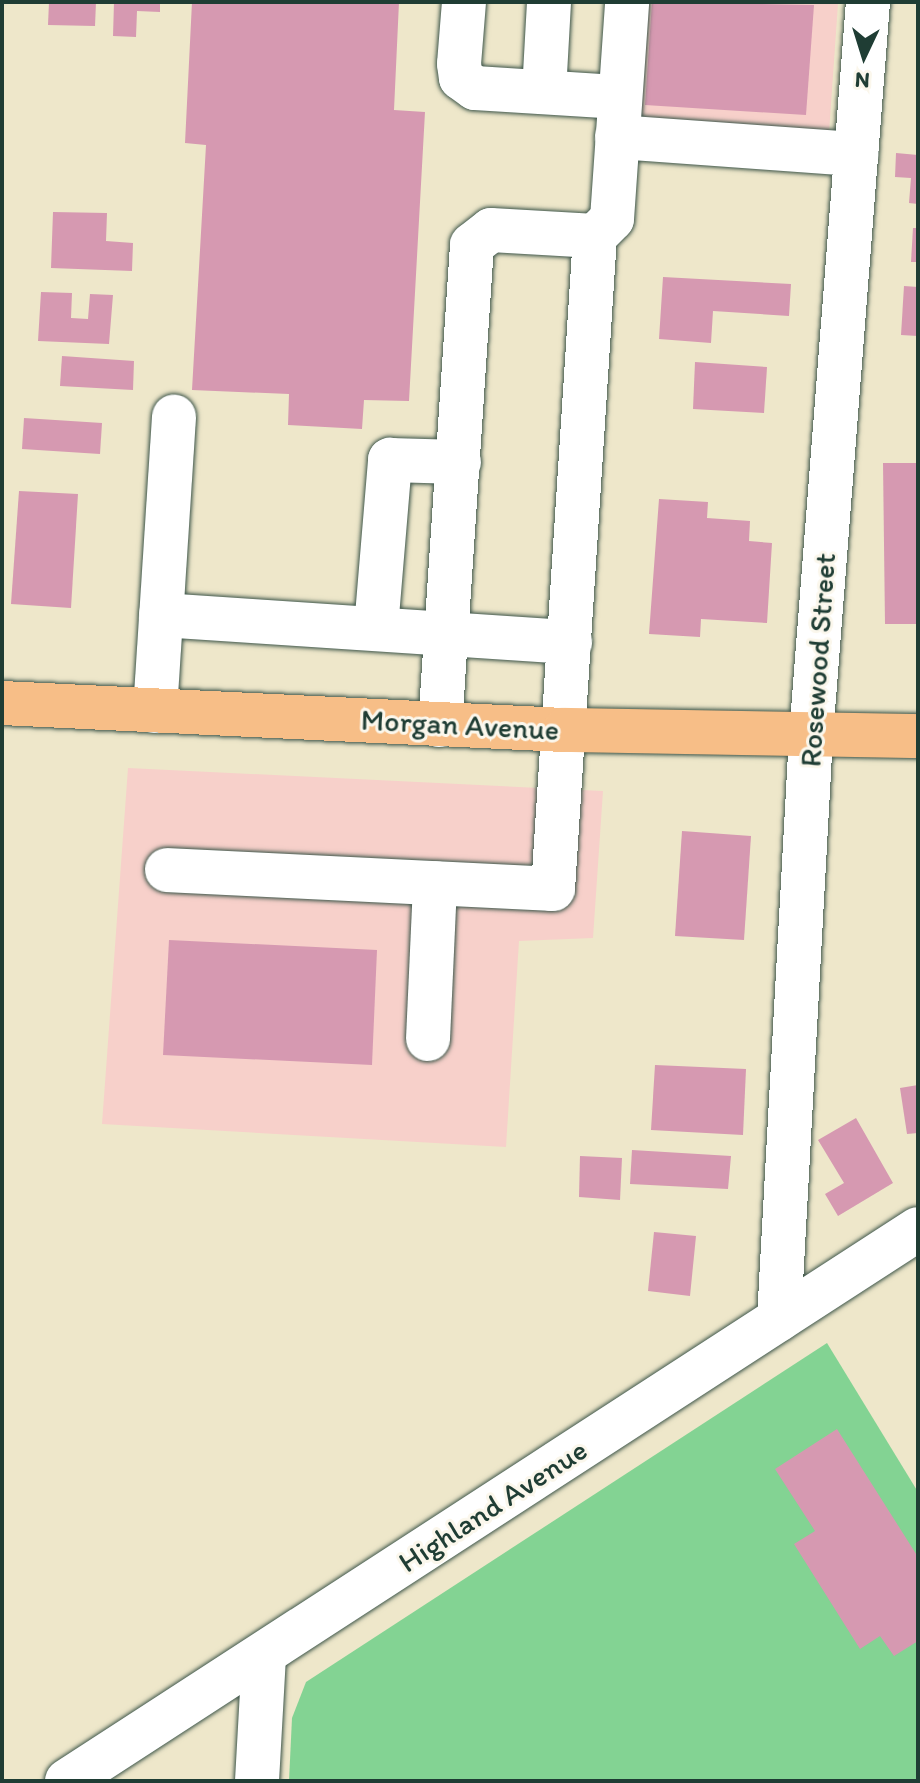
<!DOCTYPE html>
<html>
<head>
<meta charset="utf-8">
<style>
  body { margin:0 }
  #map { position:relative; width:920px; height:1783px; overflow:hidden; background:#eee7ca; font-family:Itim,sans-serif }
  div>[style] { position:absolute }
  .built>* { inset:0; background:#f7d0ca }
  .green>* { inset:0; background:#83d393 }
  .building>* { inset:0; background:#d699b1 }
  .roads { filter:drop-shadow(0 0 2px #3e564a) drop-shadow(0 0 2px #3e564a) }
  .minor>* { height:44px; margin:-22px; padding:0 22px; transform-origin:22px; border-radius:22px; background:#fff }
  .major>* { height:44px; margin:-22px; padding:0 22px; transform-origin:22px; border-radius:22px; background:#f7be87 }
  span { translate:-50% -50%; white-space:nowrap; text-align:center; line-height:1.15; -webkit-text-stroke:6px #fbf7ec; paint-order:stroke }
  .street-label { font-size:30px; color:#1f3d34 }
  .frame { position:absolute; inset:0; border:4px solid #1f3d34; pointer-events:none }
  .north { position:absolute; left:824px; top:16px; width:80px; height:80px; -webkit-text-stroke:6px #fbf7ec; paint-order:stroke; rotate:184deg; font-size:22px; font-weight:700; line-height:32px; text-align:center; color:#1f3d34 }
  .north::after { content:''; display:block; margin:auto; width:28px; height:36px; background:#1f3d34; clip-path:polygon(50% 0,100% 100%,50% 72%,0 100%) }
</style>
</head>
<body>
<div id="map">
  <div class="built">
    <i style="clip-path:polygon(648px 2px,838px 3px,829px 133px,640px 120px)"></i>
    <i style="clip-path:polygon(128px 768px,603px 791px,593px 938px,519px 941px,506px 1147px,102px 1124px)"></i>
  </div>
  <div class="green">
    <i style="clip-path:polygon(827px 1343px,918px 1492px,918px 1781px,289px 1781px,292px 1718px,306px 1682px)"></i>
  </div>
  <div class="building">
    <i style="clip-path:polygon(49px 2px,96px 2px,95px 26px,48px 25px)"></i>
    <i style="clip-path:polygon(114px 2px,160px 2px,160px 12px,137px 11px,136px 37px,113px 36px)"></i>
    <i style="clip-path:polygon(192px 2px,399px 2px,394px 110px,425px 112px,409px 401px,364px 400px,362px 429px,288px 425px,289px 394px,192px 390px,206px 145px,185px 143px)"></i>
    <i style="clip-path:polygon(652px 2px,814px 5px,806px 115px,645px 105px)"></i>
    <i style="clip-path:polygon(896px 153px,918px 155px,918px 204px,909px 203px,911px 178px,895px 177px)"></i>
    <i style="clip-path:polygon(53px 212px,107px 213px,106px 241px,133px 243px,132px 271px,51px 268px)"></i>
    <i style="clip-path:polygon(913px 228px,918px 228px,918px 262px,911px 262px)"></i>
    <i style="clip-path:polygon(663px 277px,791px 284px,789px 316px,713px 311px,711px 343px,659px 339px)"></i>
    <i style="clip-path:polygon(904px 286px,918px 287px,918px 336px,901px 335px)"></i>
    <i style="clip-path:polygon(41px 292px,72px 293px,71px 318px,88px 319px,90px 294px,113px 295px,109px 344px,38px 341px)"></i>
    <i style="clip-path:polygon(62px 356px,134px 361px,133px 390px,60px 386px)"></i>
    <i style="clip-path:polygon(695px 362px,767px 367px,764px 413px,693px 409px)"></i>
    <i style="clip-path:polygon(24px 418px,102px 423px,100px 454px,22px 449px)"></i>
    <i style="clip-path:polygon(883px 463px,918px 463px,918px 624px,885px 624px)"></i>
    <i style="clip-path:polygon(19px 491px,78px 494px,71px 608px,11px 604px)"></i>
    <i style="clip-path:polygon(659px 499px,708px 502px,707px 518px,750px 521px,749px 541px,772px 543px,767px 623px,701px 619px,700px 637px,649px 634px)"></i>
    <i style="clip-path:polygon(682px 831px,751px 836px,744px 940px,675px 936px)"></i>
    <i style="clip-path:polygon(169px 940px,377px 950px,372px 1065px,163px 1055px)"></i>
    <i style="clip-path:polygon(655px 1065px,746px 1069px,743px 1135px,651px 1130px)"></i>
    <i style="clip-path:polygon(918px 1085px,918px 1133px,907px 1134px,900px 1088px)"></i>
    <i style="clip-path:polygon(856px 1118px,893px 1183px,838px 1216px,825px 1194px,844px 1183px,818px 1140px)"></i>
    <i style="clip-path:polygon(632px 1150px,731px 1156px,728px 1189px,630px 1184px)"></i>
    <i style="clip-path:polygon(580px 1156px,622px 1158px,620px 1200px,579px 1197px)"></i>
    <i style="clip-path:polygon(654px 1232px,696px 1236px,690px 1296px,648px 1291px)"></i>
    <i style="clip-path:polygon(837px 1429px,918px 1557px,918px 1641px,894px 1656px,880px 1636px,860px 1649px,794px 1544px,815px 1531px,775px 1469px)"></i>
  </div>
  <div class="roads">
    <div class="minor">
      <i style="left:464px;top:2px;width:62px;rotate:94.6deg"></i>
      <i style="left:459px;top:64px;width:14px;rotate:82deg"></i>
      <i style="left:461px;top:78px;width:17px;rotate:36deg"></i>
      <i style="left:475px;top:88px;width:145px;rotate:3.6deg"></i>
      <i style="left:544px;top:92px;width:90px;rotate:-86.8deg"></i>
      <i style="left:617px;top:137px;width:240px;rotate:4.1deg"></i>
      <i style="left:595px;top:236px;width:24px;rotate:-45deg"></i>
      <i style="left:612px;top:219px;width:218px;rotate:-86deg"></i>
      <i style="left:161px;top:615px;width:410px;rotate:3.8deg"></i>
      <i style="left:376px;top:628px;width:169px;rotate:-85.2deg"></i>
      <i style="left:390px;top:460px;width:69px;rotate:1.7deg"></i>
      <i style="left:155px;top:711px;width:295px;rotate:-86.3deg"></i>
      <i style="left:167px;top:870px;width:386px;rotate:2.8deg"></i>
      <i style="left:553px;top:889px;width:654px;rotate:-86.32deg"></i>
      <i style="left:595px;top:236px;width:104px;rotate:-176.7deg"></i>
      <i style="left:491px;top:230px;width:24px;rotate:142deg"></i>
      <i style="left:472px;top:245px;width:481px;rotate:93.8deg"></i>
      <i style="left:428px;top:1039px;width:156px;rotate:-87.4deg"></i>
      <i style="left:779px;top:1319px;width:584px;rotate:-86.86deg"></i>
      <i style="left:811px;top:736px;width:736px;rotate:-85.56deg"></i>
      <i style="left:67px;top:1781px;width:1014px;rotate:-32.97deg"></i>
      <i style="left:257px;top:1781px;width:125px;rotate:-86.8deg"></i>
    </div>
    <div class="major">
      <i style="left:2px;top:703px;width:564px;rotate:2.75deg"></i>
      <i style="left:565px;top:730px;width:353px;rotate:1deg"></i>
    </div>
  </div>
  <div class="street-label">
    <span style="left:818px;top:660px;rotate:-86deg">Rosewood Street</span>
    <span style="left:460px;top:725px;rotate:3deg">Morgan Avenue</span>
    <span style="left:493px;top:1506px;rotate:-33deg">Highland Avenue</span>
  </div>
  <div class="frame"></div>
  <div class="north">N</div>
</div>
</body>
</html>
